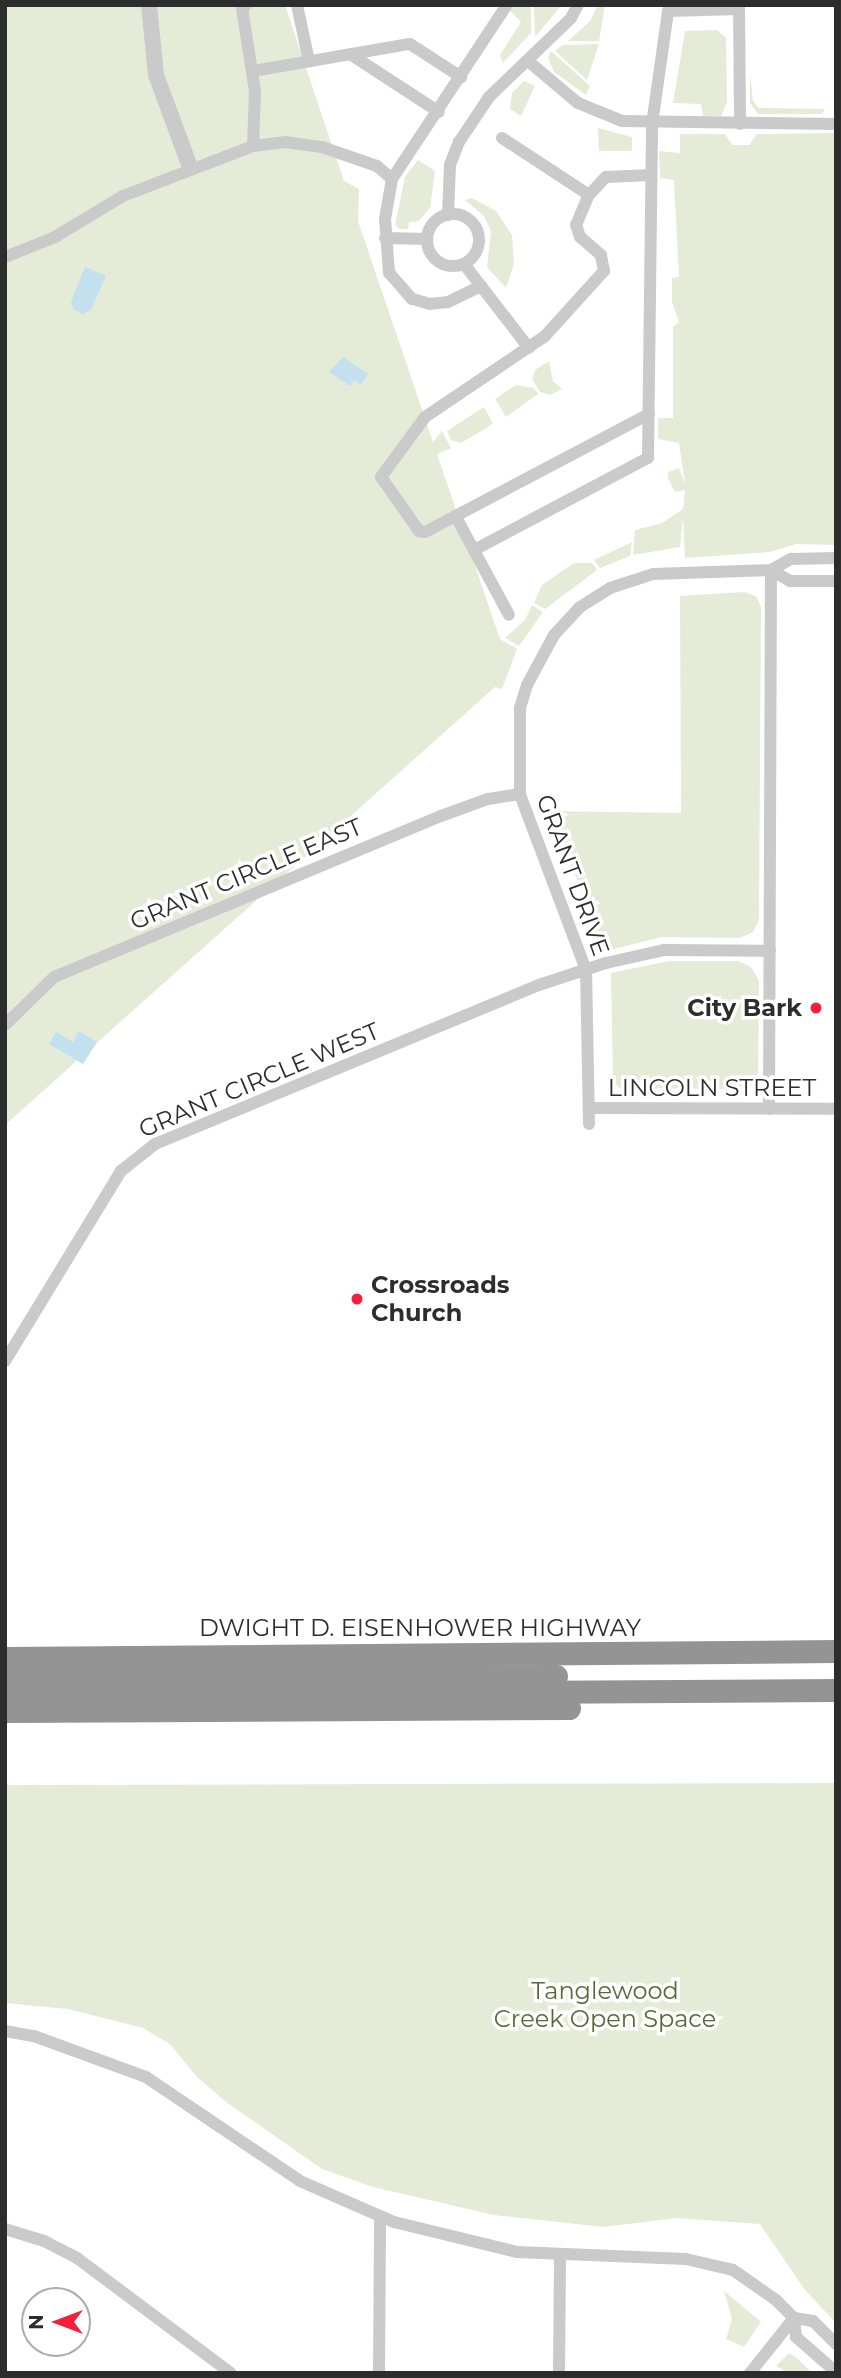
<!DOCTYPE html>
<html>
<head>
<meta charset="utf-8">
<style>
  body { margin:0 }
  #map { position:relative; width:841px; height:2378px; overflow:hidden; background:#fff; font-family:Montserrat,sans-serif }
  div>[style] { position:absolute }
  .green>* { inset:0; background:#e4ecd8 }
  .water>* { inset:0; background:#c2e0ee }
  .minor>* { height:12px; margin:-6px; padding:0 6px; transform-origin:6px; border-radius:6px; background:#cacaca }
  .minor>.ring { margin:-6px; padding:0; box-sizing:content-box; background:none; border:12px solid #cacaca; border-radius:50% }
  .tertiary>* { height:16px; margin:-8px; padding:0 8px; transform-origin:8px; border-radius:8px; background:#cacaca }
  .motorway>* { height:23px; margin:-11.5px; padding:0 11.5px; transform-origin:11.5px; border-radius:11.5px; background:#949494 }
  .dots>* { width:19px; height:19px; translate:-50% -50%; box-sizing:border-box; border:4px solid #fff; border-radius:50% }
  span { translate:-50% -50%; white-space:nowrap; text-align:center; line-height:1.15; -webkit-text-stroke:7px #fff; paint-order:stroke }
  .street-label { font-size:24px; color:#2d2d2d }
  .poi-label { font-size:24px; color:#2d2d2d; font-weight:700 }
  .right { translate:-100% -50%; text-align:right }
  .left { translate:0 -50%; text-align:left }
  .park-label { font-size:24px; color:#536c37 }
  .frame { position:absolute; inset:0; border:7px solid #2d2d2d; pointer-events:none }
  .north { position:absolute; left:21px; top:2287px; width:70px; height:70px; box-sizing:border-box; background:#fff; border:2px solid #ababab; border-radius:50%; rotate:270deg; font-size:19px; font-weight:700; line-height:28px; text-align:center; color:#2d2d2d }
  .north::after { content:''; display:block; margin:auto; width:24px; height:32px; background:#f41e3d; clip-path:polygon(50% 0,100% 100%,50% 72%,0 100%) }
</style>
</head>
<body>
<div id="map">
  <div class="green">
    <i style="clip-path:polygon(5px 5px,285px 5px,344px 181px,359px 189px,358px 221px,433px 442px,442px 431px,451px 448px,437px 454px,500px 639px,517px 649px,502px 689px,495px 687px,5px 1125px)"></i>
    <i style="clip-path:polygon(505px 5px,531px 5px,531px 33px,503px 63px,500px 55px,521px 22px)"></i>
    <i style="clip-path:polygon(551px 5px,560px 7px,535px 37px,534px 7px)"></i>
    <i style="clip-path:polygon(598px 5px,605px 5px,599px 41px,568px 41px,590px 21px)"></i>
    <i style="clip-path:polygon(717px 30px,726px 38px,727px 102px,721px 116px,703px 116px,701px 104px,673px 103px,685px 31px)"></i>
    <i style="clip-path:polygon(599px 44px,587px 80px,555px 51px,562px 45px)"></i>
    <i style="clip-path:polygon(551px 51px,590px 86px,586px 95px,554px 72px,548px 58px)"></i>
    <i style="clip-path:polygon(750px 73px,753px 101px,759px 108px,825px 109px,822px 114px,758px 114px,750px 103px)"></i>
    <i style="clip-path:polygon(524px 81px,535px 86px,521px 116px,510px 109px,512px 93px)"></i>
    <i style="clip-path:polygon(598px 128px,632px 137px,632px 151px,599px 151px)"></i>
    <i style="clip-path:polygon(836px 133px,836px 545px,796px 544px,770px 552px,685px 558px,683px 517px,680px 547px,633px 555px,635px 530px,662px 523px,683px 509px,685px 490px,675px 492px,668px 478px,668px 472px,679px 468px,685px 484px,679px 443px,658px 439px,658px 418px,673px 418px,673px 327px,679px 322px,672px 302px,672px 278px,679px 277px,674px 180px,660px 178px,659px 151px,680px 153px,680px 134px,725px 134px,732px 145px,749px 145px,757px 134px)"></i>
    <i style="clip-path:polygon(418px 160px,435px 171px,430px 208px,419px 221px,409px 222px,408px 229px,399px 229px,395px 225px,405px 177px)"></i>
    <i style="clip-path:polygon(472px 198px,496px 211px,512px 235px,514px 264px,506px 288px,487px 267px,491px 231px,484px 216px,465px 200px)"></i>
    <i style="clip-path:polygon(549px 361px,553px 381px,562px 389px,550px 395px,540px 392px,532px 379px,535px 370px)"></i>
    <i style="clip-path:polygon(516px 385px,534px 388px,538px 394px,506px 417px,495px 399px)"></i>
    <i style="clip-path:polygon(484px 407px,493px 424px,461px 443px,451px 440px,447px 431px)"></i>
    <i style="clip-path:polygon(632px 542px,630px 556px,600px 568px,594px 560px)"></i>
    <i style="clip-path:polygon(574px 563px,592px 563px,597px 570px,545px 609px,534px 603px,542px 585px)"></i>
    <i style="clip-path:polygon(744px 592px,756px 596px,761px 607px,759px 920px,753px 932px,740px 938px,662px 937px,606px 951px,549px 811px,681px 813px,680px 596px)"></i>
    <i style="clip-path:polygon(532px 605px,543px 612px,519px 646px,505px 638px,525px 620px)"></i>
    <i style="clip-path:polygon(669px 961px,738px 961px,751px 967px,759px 981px,758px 1083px,746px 1089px,619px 1088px,613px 1081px,611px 973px)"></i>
    <i style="clip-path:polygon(836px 1783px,836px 2323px,805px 2290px,760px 2224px,677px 2218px,604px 2227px,494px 2215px,373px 2187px,322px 2169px,226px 2102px,197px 2077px,170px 2044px,143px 2028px,68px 2009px,5px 2003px,5px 1785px)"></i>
    <i style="clip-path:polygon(724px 2291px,761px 2322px,744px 2347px,726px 2339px,732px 2319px)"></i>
    <i style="clip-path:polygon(789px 2353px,797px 2358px,811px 2372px,789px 2373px,776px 2366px)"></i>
  </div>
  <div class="water">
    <i style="clip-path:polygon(85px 267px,106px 276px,91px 310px,83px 314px,74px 310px,71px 302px)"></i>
    <i style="clip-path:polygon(343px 357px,368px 374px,361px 385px,354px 380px,350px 386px,329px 372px)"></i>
    <i style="clip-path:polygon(79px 1031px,97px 1042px,83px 1064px,49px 1044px,56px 1032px,73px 1042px)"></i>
  </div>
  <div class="minor">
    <i style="left:246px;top:5px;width:5px;rotate:143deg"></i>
    <i style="left:242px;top:8px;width:84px;rotate:81.1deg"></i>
    <i style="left:255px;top:91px;width:55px;rotate:92.1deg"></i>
    <i style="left:297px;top:5px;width:57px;rotate:77.9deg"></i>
    <i style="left:739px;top:5px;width:119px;rotate:89.5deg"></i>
    <i style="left:350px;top:54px;width:106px;rotate:33.1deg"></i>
    <i style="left:528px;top:61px;width:65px;rotate:40deg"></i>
    <i style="left:578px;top:103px;width:48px;rotate:22.2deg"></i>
    <i style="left:622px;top:121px;width:214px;rotate:0.8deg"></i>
    <i style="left:253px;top:71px;width:159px;rotate:-9.8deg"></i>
    <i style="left:410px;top:44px;width:61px;rotate:32.9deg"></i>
    <i style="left:502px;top:138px;width:104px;rotate:33.2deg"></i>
    <i class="ring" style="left:427px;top:214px;width:40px;height:40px"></i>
    <i style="left:448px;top:215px;width:50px;rotate:-87.7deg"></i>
    <i style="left:450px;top:165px;width:25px;rotate:-69deg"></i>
    <i style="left:459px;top:142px;width:54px;rotate:-56.3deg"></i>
    <i style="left:489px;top:97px;width:114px;rotate:-43.9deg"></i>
    <i style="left:571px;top:18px;width:15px;rotate:-62deg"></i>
    <i style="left:385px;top:238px;width:42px;rotate:1.4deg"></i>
    <i style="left:5px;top:257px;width:54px;rotate:-21.8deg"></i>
    <i style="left:55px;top:237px;width:79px;rotate:-31.1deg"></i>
    <i style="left:123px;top:196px;width:139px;rotate:-21deg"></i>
    <i style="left:253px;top:146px;width:32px;rotate:-7deg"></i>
    <i style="left:285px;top:142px;width:37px;rotate:8deg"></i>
    <i style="left:322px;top:147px;width:58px;rotate:19.1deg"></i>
    <i style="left:377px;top:166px;width:20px;rotate:41deg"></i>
    <i style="left:464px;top:264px;width:106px;rotate:52.3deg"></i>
    <i style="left:481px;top:286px;width:37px;rotate:154deg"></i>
    <i style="left:448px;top:302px;width:18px;rotate:174deg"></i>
    <i style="left:430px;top:304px;width:19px;rotate:-164deg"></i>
    <i style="left:412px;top:299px;width:35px;rotate:-131deg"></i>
    <i style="left:389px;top:273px;width:54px;rotate:-94.2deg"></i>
    <i style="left:385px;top:219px;width:41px;rotate:-80.1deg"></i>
    <i style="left:392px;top:179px;width:207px;rotate:-56.6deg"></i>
    <i style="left:649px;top:414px;width:253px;rotate:152.2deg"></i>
    <i style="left:425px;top:532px;width:6px;rotate:-171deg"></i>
    <i style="left:419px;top:531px;width:66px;rotate:-125.1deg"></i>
    <i style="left:381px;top:477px;width:74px;rotate:-53.7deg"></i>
    <i style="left:425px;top:417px;width:145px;rotate:-34deg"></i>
    <i style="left:545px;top:336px;width:88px;rotate:-47.8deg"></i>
    <i style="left:604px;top:271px;width:16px;rotate:-101deg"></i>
    <i style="left:601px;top:255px;width:28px;rotate:-139deg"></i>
    <i style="left:580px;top:237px;width:13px;rotate:-108deg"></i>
    <i style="left:576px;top:225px;width:33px;rotate:-67deg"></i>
    <i style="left:589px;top:195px;width:25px;rotate:-47deg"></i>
    <i style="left:606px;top:177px;width:45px;rotate:-2.5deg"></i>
    <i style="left:456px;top:517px;width:111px;rotate:61.6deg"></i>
    <i style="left:474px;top:550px;width:197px;rotate:-27.9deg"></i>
    <i style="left:648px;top:458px;width:334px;rotate:-89.3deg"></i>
    <i style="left:652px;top:124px;width:114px;rotate:-81.9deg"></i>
    <i style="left:668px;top:11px;width:71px;rotate:-1.6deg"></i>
    <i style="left:771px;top:570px;width:22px;rotate:30deg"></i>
    <i style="left:790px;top:581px;width:46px"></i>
    <i style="left:5px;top:1025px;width:69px;rotate:-44.4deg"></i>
    <i style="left:54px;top:977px;width:419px;rotate:-22.6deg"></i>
    <i style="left:441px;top:816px;width:50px;rotate:-19.9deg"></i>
    <i style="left:488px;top:799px;width:32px;rotate:-9deg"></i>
    <i style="left:589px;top:1108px;width:247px;rotate:0.2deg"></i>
    <i style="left:769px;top:1109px;width:539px;rotate:-89.79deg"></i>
    <i style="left:589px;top:1124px;width:154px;rotate:-91.1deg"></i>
    <i style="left:586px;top:970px;width:188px;rotate:-110.6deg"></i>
    <i style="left:520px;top:794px;width:86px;rotate:-90deg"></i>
    <i style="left:520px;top:708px;width:24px;rotate:-73deg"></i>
    <i style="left:527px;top:685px;width:57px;rotate:-61.6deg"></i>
    <i style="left:554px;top:635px;width:38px;rotate:-47deg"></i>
    <i style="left:580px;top:607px;width:36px;rotate:-32deg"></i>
    <i style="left:610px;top:588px;width:45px;rotate:-18deg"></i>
    <i style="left:653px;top:574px;width:118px;rotate:-1.9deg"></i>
    <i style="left:771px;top:570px;width:23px;rotate:-29deg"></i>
    <i style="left:791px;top:559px;width:45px;rotate:-1.3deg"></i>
    <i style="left:5px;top:1361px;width:223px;rotate:-58.6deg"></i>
    <i style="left:121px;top:1171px;width:43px;rotate:-38.5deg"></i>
    <i style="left:155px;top:1144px;width:416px;rotate:-22.5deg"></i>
    <i style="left:539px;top:985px;width:71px;rotate:-18.2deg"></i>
    <i style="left:606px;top:963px;width:59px;rotate:-12.6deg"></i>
    <i style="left:664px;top:950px;width:106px;rotate:0.5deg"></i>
    <i style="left:5px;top:2031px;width:29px;rotate:10deg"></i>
    <i style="left:34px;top:2036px;width:119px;rotate:20.1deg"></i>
    <i style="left:146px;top:2077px;width:186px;rotate:34deg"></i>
    <i style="left:300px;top:2181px;width:103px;rotate:23.6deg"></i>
    <i style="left:394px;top:2222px;width:127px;rotate:13.7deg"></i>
    <i style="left:517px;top:2252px;width:169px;rotate:2.4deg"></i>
    <i style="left:686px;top:2259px;width:48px;rotate:13.2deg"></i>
    <i style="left:733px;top:2270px;width:52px;rotate:34.9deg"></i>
    <i style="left:776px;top:2300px;width:25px;rotate:45deg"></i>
    <i style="left:794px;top:2318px;width:19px;rotate:84deg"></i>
    <i style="left:796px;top:2337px;width:53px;rotate:41.2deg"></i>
    <i style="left:5px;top:2229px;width:41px;rotate:17.1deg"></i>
    <i style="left:44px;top:2241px;width:37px;rotate:27deg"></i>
    <i style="left:77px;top:2258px;width:192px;rotate:36.8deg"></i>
    <i style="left:794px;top:2318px;width:19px;rotate:9deg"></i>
    <i style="left:813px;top:2321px;width:33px;rotate:45deg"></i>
    <i style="left:379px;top:2373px;width:156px;rotate:-89.6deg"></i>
    <i style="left:559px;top:2373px;width:117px;rotate:-89.5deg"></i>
    <i style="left:750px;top:2373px;width:70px;rotate:-51.3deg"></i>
  </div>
  <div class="tertiary">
    <i style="left:149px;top:5px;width:70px;rotate:84.3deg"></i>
    <i style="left:156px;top:75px;width:98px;rotate:69.7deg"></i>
  </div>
  <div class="motorway">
    <i style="left:5px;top:1658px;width:831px;rotate:-0.48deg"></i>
    <i style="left:5px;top:1679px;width:551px;rotate:-0.31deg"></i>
    <i style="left:5px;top:1695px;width:831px;rotate:-0.34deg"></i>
    <i style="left:5px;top:1711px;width:564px;rotate:-0.3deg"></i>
  </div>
  <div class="dots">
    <i style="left:816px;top:1008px;background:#f41e3d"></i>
    <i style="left:357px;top:1299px;background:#f41e3d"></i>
  </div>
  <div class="street-label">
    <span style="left:246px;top:874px;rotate:-23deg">GRANT CIRCLE EAST</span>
    <span style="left:573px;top:875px;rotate:70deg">GRANT DRIVE</span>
    <span style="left:259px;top:1080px;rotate:-23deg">GRANT CIRCLE WEST</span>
    <span style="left:712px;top:1088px">LINCOLN STREET</span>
    <span style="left:420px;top:1628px">DWIGHT D. EISENHOWER HIGHWAY</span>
  </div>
  <div class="poi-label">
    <span class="right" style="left:802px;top:1008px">City Bark</span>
    <span class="left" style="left:371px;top:1299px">Crossroads<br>Church</span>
  </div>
  <div class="park-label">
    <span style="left:605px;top:2005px">Tanglewood<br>Creek Open Space</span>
  </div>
  <div class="frame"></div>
  <div class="north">N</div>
</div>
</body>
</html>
